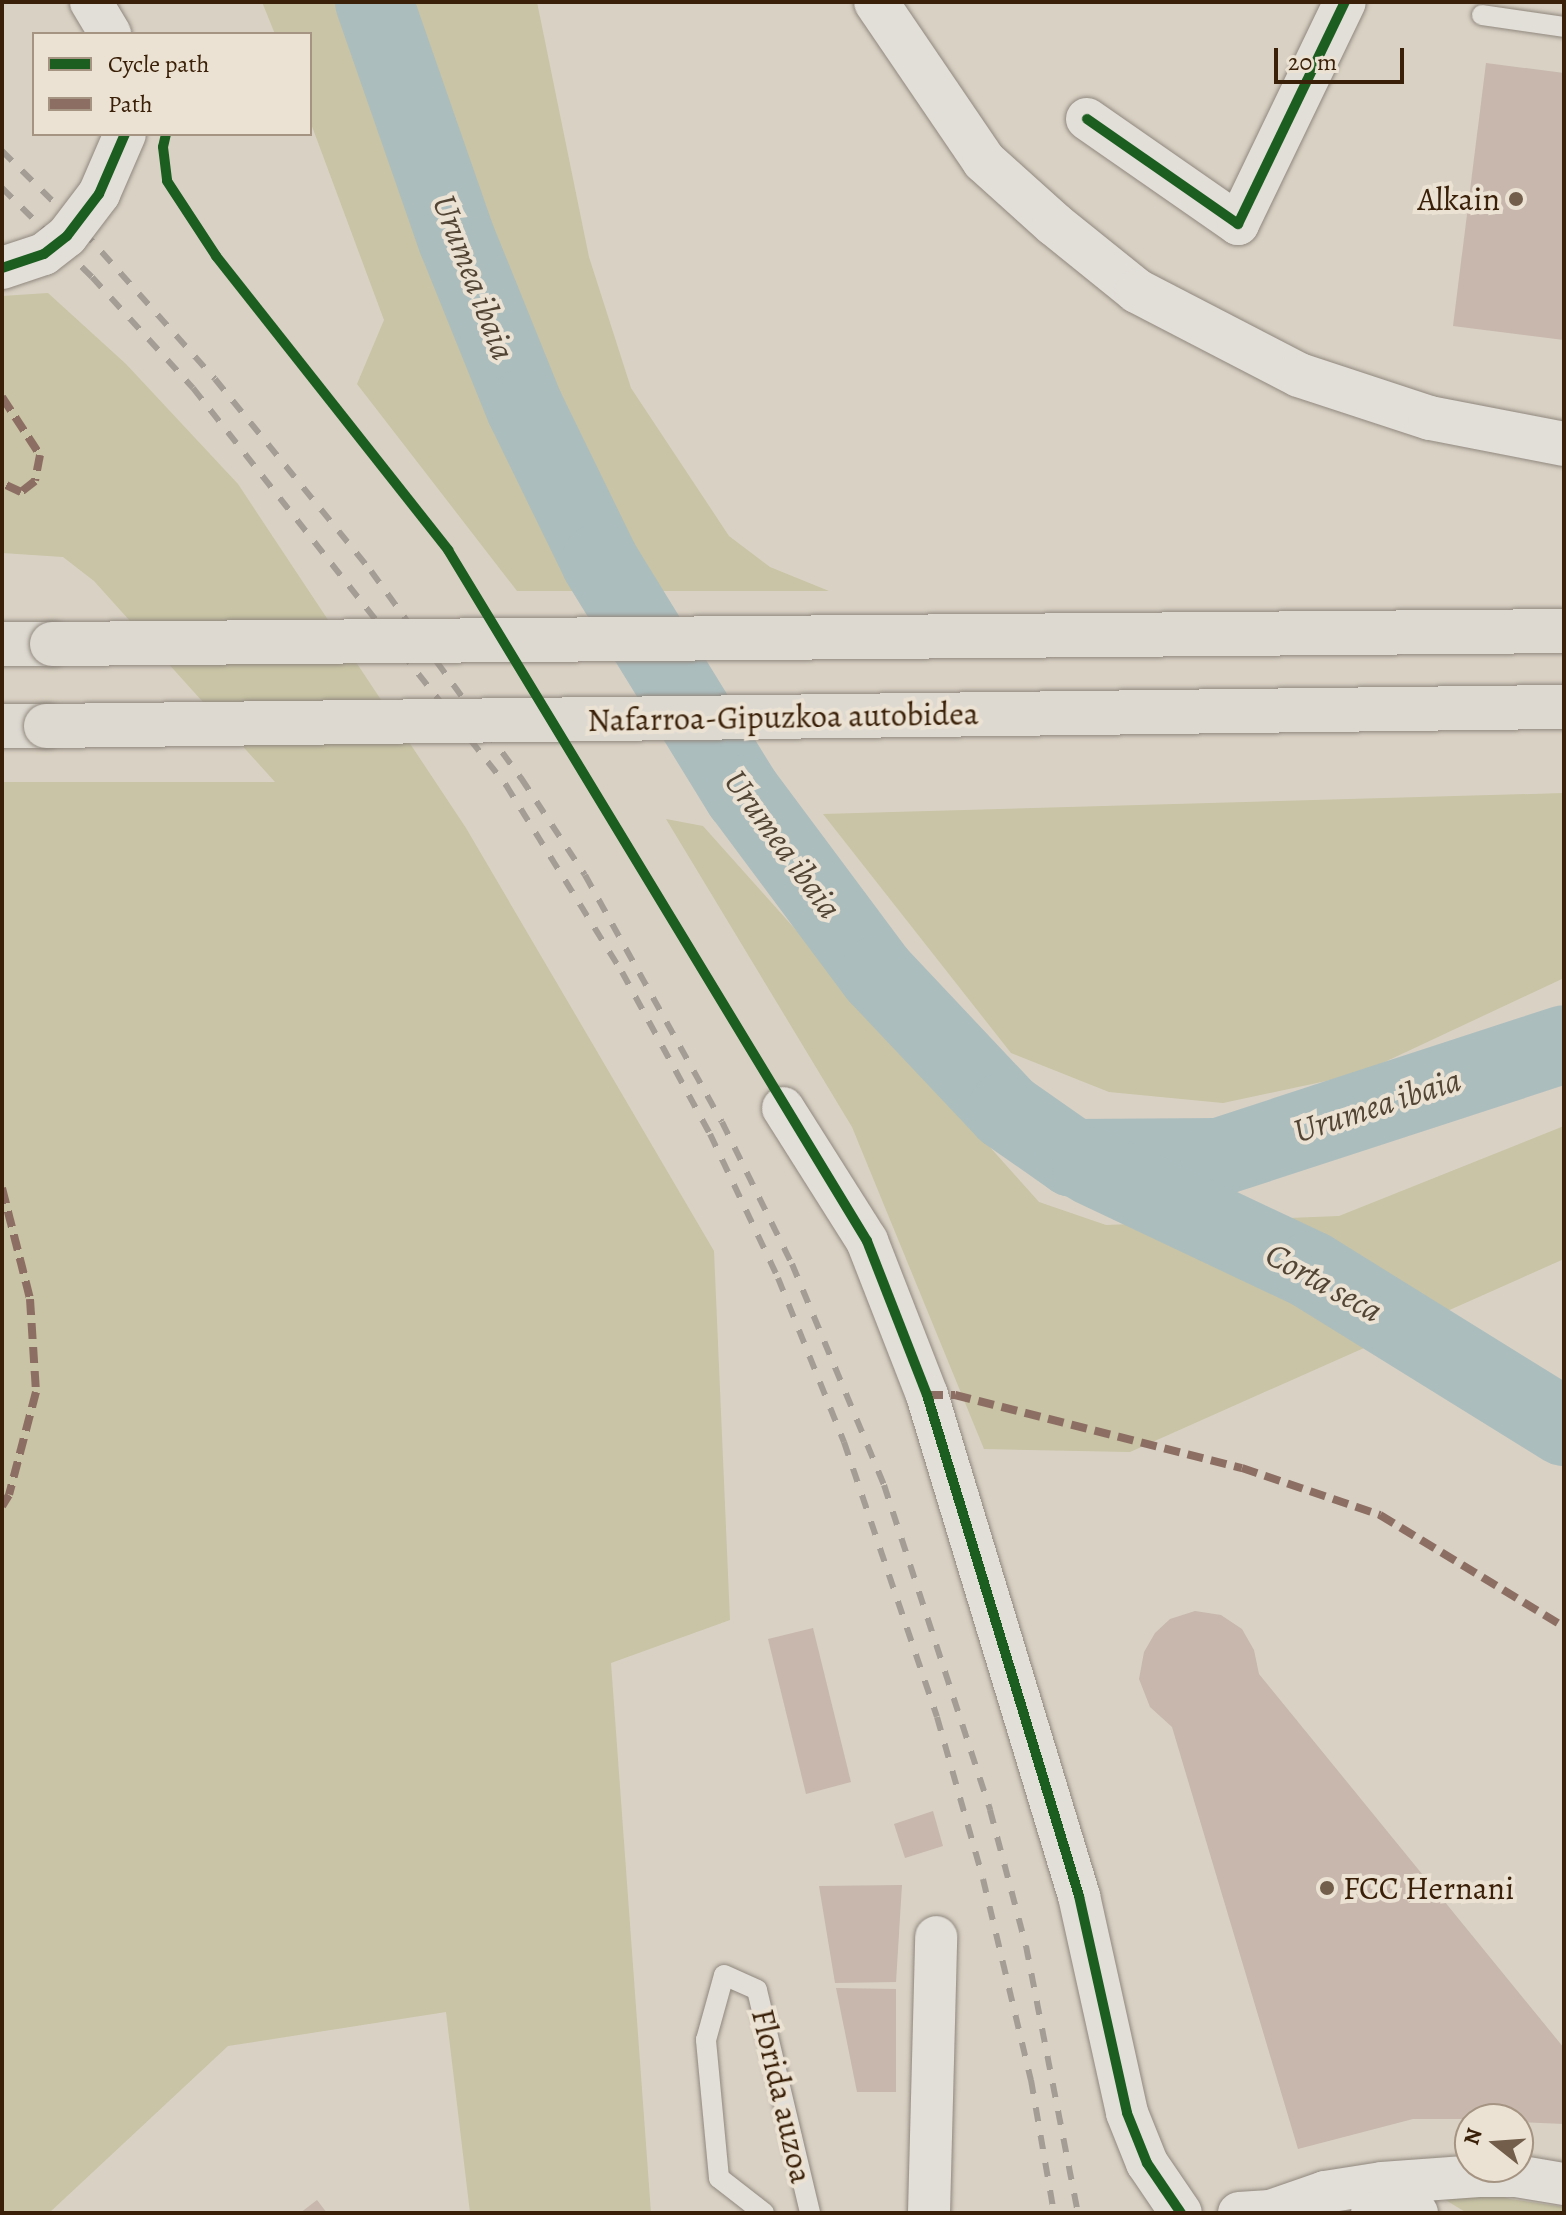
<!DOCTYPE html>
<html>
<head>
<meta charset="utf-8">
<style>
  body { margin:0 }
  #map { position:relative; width:1566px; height:2215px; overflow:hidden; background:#d9d1c4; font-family:Alegreya,serif }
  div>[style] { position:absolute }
  .green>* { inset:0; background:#c8c4a5 }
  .river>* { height:78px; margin:-39px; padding:0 39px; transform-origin:39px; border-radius:39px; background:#acbdbe }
  .building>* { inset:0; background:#c7b7ad }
  .roads { filter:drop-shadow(0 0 2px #90887e) drop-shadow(0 0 2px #90887e) }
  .lane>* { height:20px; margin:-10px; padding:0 10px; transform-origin:10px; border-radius:10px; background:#e2ded8 }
  .street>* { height:42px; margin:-21px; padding:0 21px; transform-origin:21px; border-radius:21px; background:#e2ded8 }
  .secondary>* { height:44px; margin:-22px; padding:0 22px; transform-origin:22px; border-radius:22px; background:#e2ded8 }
  .highway>* { height:44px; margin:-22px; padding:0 22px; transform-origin:22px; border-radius:22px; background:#ddd9d1 }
  .rail>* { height:6px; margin-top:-3px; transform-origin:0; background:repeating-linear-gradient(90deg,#a39d95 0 14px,transparent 0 28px) }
  .bridges { filter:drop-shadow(0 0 2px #90887e) drop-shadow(0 0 2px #90887e) }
  .street-bridge>* { height:42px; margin:-21px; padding:0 21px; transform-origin:21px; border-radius:21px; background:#e2ded8 }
  .highway-bridge>* { height:44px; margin:-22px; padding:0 22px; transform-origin:22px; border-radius:22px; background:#ddd9d1 }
  .quiet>* { height:8px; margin-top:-4px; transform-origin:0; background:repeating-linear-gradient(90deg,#8d6e63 0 16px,transparent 0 24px) }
  .cycleway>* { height:10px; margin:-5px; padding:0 5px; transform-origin:5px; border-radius:5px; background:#1b5e20 }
  .dots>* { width:22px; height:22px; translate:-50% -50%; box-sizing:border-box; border:4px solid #ece2d3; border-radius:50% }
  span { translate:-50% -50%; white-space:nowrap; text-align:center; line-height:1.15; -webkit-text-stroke:8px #ece2d3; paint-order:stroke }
  .poi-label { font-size:32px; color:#3a2008 }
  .right { translate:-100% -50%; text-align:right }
  .left { translate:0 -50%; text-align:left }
  .street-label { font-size:32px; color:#3a2008 }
  .water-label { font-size:34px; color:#524535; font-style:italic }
  .frame { position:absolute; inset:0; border:4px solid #3a2008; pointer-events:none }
  .legend { position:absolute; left:32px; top:32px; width:280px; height:104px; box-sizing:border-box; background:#ece2d3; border:2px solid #a59482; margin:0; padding:10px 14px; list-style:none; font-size:24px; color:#3a2008 }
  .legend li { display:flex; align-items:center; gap:16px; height:40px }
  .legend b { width:40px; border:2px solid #a59482 }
  .north { position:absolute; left:1454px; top:2103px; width:80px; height:80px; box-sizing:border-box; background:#ece2d3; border:2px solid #a59482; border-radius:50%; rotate:287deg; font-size:22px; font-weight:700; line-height:32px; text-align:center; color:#3a2008 }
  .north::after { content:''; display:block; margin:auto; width:28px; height:36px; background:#725e4a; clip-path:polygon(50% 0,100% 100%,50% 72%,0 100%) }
  .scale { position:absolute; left:1274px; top:48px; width:130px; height:36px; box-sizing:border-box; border:4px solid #3a2008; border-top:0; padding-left:10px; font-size:24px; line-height:28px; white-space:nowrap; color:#3a2008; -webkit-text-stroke:6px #ece2d3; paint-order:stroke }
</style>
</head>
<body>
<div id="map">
  <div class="green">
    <i style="clip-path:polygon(262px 2px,537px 2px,589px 257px,631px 388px,729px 536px,770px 567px,829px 591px,517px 591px,357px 384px,384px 320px,310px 121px,310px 34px,275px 34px)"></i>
    <i style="clip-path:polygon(48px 293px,126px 364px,238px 484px,466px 828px,714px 1251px,730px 1620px,611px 1663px,651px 2213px,470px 2213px,446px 2012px,228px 2046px,49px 2213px,2px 2213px,2px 782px,275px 782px,94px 581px,63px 557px,2px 553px,2px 296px)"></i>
    <i style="clip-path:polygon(1564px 793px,1564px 978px,1359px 1074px,1223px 1103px,1109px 1092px,1011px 1053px,823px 814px)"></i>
    <i style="clip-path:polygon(666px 819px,703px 826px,1039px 1202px,1106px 1225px,1339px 1216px,1564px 1126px,1564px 1259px,1130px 1452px,984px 1449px,852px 1127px)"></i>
    <i style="clip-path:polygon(1478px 2188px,1510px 2199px,1564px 2207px,1564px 2213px,1467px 2213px,1434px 2193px)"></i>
  </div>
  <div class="river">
    <i style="left:374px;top:2px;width:252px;rotate:70.8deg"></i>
    <i style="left:457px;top:240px;width:181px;rotate:68deg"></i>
    <i style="left:525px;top:408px;width:171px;rotate:64deg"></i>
    <i style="left:600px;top:562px;width:273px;rotate:58.4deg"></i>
    <i style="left:743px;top:794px;width:226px;rotate:53.3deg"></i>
    <i style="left:878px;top:975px;width:187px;rotate:46.7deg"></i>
    <i style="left:1006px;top:1111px;width:82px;rotate:35deg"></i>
    <i style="left:1073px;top:1158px;width:146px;rotate:-0.4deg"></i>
    <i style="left:1219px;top:1157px;width:363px;rotate:-18.1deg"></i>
    <i style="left:1091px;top:1166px;width:243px;rotate:25.3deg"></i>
    <i style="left:1311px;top:1270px;width:298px;rotate:31.8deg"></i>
  </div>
  <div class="building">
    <i style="clip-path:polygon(1486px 63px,1564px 73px,1564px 340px,1453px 326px)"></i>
    <i style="clip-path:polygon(1195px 1611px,1221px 1615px,1242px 1629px,1254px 1650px,1259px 1674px,1564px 2048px,1564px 2124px,1518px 2122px,1518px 2119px,1413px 2119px,1298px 2149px,1172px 1727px,1150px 1707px,1139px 1679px,1144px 1652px,1155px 1633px,1170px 1619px)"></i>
    <i style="clip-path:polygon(813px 1628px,851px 1782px,806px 1794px,768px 1639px)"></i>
    <i style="clip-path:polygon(933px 1811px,943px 1846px,905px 1858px,894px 1824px)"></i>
    <i style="clip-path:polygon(902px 1885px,896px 1982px,835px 1983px,819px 1886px)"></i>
    <i style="clip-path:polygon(836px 1988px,896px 1989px,896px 2092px,857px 2092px)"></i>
    <i style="clip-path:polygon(317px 2200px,327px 2213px,300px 2213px)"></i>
  </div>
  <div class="roads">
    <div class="lane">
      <i style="left:1482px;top:15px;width:83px;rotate:8.3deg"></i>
      <i style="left:764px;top:2213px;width:57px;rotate:-142.1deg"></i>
      <i style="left:719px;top:2178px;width:139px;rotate:-95.4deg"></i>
      <i style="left:706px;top:2040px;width:67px;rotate:-74.5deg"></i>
      <i style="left:724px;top:1975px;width:36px;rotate:24deg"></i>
      <i style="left:757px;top:1990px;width:229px;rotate:76.6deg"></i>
    </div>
    <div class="street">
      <i style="left:91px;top:2px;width:37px;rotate:59deg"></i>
      <i style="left:1087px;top:119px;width:184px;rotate:34.8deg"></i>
      <i style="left:1238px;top:224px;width:246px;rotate:-64.3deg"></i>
      <i style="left:783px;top:1108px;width:157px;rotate:57.7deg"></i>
      <i style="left:867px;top:1241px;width:165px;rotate:68.7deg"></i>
      <i style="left:927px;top:1395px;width:524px;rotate:73.12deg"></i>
      <i style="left:1079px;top:1896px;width:222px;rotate:77.5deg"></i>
      <i style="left:1127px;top:2113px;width:54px;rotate:68.2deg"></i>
      <i style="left:1147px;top:2163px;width:60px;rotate:55.8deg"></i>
      <i style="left:929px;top:2213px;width:276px;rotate:-88.5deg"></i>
      <i style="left:1239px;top:2213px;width:31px;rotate:-4deg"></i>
      <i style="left:1270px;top:2211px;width:58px;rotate:-19.1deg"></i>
      <i style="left:1325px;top:2192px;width:58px;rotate:-9deg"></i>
      <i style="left:1382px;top:2183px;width:97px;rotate:-4.1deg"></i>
      <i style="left:1479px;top:2176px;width:37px"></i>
      <i style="left:1516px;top:2176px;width:49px;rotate:9.5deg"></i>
      <i style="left:1372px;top:2213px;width:45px"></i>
    </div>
    <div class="secondary">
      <i style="left:876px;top:2px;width:192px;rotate:55.8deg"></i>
      <i style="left:984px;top:161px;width:94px;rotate:42deg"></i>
      <i style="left:1054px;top:224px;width:107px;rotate:38.9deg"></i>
      <i style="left:1137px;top:291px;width:182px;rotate:27.4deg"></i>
      <i style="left:1299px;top:375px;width:138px;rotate:18.2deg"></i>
      <i style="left:1430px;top:418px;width:136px;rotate:11deg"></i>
    </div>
    <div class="highway">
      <i style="left:2px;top:644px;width:50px"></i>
      <i style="left:2px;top:726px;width:44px"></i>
    </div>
  </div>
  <div class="rail">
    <i style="left:2px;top:151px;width:114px;rotate:44.6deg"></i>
    <i style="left:83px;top:231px;width:198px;rotate:48.3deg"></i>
    <i style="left:215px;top:379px;width:247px;rotate:50.9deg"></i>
    <i style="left:371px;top:571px;width:256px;rotate:54.1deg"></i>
    <i style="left:521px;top:778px;width:116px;rotate:56.6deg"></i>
    <i style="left:585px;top:875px;width:282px;rotate:61deg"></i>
    <i style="left:722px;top:1122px;width:158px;rotate:63.8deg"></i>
    <i style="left:792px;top:1264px;width:239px;rotate:67.4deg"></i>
    <i style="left:884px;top:1485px;width:342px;rotate:71.9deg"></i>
    <i style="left:990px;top:1810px;width:141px;rotate:75.2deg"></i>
    <i style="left:1026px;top:1946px;width:272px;rotate:79deg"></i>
    <i style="left:2px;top:188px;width:127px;rotate:44.7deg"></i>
    <i style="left:92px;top:277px;width:150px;rotate:47.7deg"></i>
    <i style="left:193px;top:388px;width:506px;rotate:51.75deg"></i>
    <i style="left:506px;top:785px;width:220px;rotate:58.2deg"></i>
    <i style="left:622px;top:972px;width:184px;rotate:61.5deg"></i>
    <i style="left:710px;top:1134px;width:159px;rotate:64.7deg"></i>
    <i style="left:778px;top:1278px;width:177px;rotate:68.1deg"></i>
    <i style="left:844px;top:1442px;width:290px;rotate:71.3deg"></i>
    <i style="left:937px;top:1717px;width:168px;rotate:74.1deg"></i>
    <i style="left:983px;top:1879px;width:207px;rotate:76.6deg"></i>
    <i style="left:1031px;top:2080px;width:135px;rotate:80.2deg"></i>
  </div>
  <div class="bridges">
    <div class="street-bridge">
      <i style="left:2px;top:268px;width:44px;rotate:-18.4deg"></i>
      <i style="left:44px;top:254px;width:29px;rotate:-38deg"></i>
      <i style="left:67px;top:236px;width:53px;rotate:-52.7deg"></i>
      <i style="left:99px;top:194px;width:65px;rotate:-66.6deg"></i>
    </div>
    <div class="highway-bridge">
      <i style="left:52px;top:644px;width:1512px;rotate:-0.49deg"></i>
      <i style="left:46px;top:726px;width:1518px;rotate:-0.72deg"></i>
    </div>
  </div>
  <div class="quiet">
    <i style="left:2px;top:397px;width:69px;rotate:56.8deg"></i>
    <i style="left:40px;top:455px;width:26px;rotate:101deg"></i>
    <i style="left:35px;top:481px;width:18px;rotate:142deg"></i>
    <i style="left:21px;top:492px;width:21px;rotate:-155deg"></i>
    <i style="left:2px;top:1188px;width:114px;rotate:75.8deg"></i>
    <i style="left:30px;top:1299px;width:93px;rotate:86.3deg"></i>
    <i style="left:36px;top:1392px;width:106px;rotate:104.7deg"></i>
    <i style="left:9px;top:1495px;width:13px;rotate:122deg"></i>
    <i style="left:927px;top:1395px;width:28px"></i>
    <i style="left:955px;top:1395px;width:296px;rotate:14.3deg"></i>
    <i style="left:1242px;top:1468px;width:146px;rotate:18.8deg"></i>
    <i style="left:1380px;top:1515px;width:215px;rotate:31.3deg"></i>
  </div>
  <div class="cycleway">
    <i style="left:1087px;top:119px;width:184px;rotate:34.8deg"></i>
    <i style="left:1238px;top:224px;width:246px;rotate:-64.3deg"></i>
    <i style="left:166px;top:134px;width:13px;rotate:103deg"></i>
    <i style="left:163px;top:147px;width:34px;rotate:83deg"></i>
    <i style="left:167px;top:181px;width:90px;rotate:56.8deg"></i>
    <i style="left:216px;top:256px;width:375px;rotate:51.7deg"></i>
    <i style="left:448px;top:550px;width:808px;rotate:58.77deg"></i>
    <i style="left:867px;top:1241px;width:165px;rotate:68.7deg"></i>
    <i style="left:927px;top:1395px;width:524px;rotate:73.12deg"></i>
    <i style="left:1079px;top:1896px;width:222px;rotate:77.5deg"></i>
    <i style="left:1127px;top:2113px;width:54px;rotate:68.2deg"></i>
    <i style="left:1147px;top:2163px;width:60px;rotate:55.8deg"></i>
    <i style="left:2px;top:268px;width:44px;rotate:-18.4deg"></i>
    <i style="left:44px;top:254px;width:29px;rotate:-38deg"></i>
    <i style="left:67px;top:236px;width:53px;rotate:-52.7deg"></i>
    <i style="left:99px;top:194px;width:65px;rotate:-66.6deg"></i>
  </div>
  <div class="dots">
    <i style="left:1516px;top:199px;background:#725e4a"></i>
    <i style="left:1327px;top:1888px;background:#725e4a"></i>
  </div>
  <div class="poi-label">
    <span class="right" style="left:1500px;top:199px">Alkain</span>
    <span class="left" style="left:1343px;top:1888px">FCC Hernani</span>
  </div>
  <div class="street-label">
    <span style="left:783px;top:717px;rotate:-1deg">Nafarroa-Gipuzkoa autobidea</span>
    <span style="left:782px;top:2096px;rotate:77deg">Florida auzoa</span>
  </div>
  <div class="water-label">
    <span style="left:474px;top:277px;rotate:69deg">Urumea ibaia</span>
    <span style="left:783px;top:844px;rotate:54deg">Urumea ibaia</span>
    <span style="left:1377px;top:1105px;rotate:-18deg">Urumea ibaia</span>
    <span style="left:1324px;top:1282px;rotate:29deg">Corta seca</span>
  </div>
  <div class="frame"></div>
  <ul class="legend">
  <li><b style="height:10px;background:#1b5e20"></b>Cycle path</li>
  <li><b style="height:10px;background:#8d6e63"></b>Path</li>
  </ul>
  <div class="north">N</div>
  <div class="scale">20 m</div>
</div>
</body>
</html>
